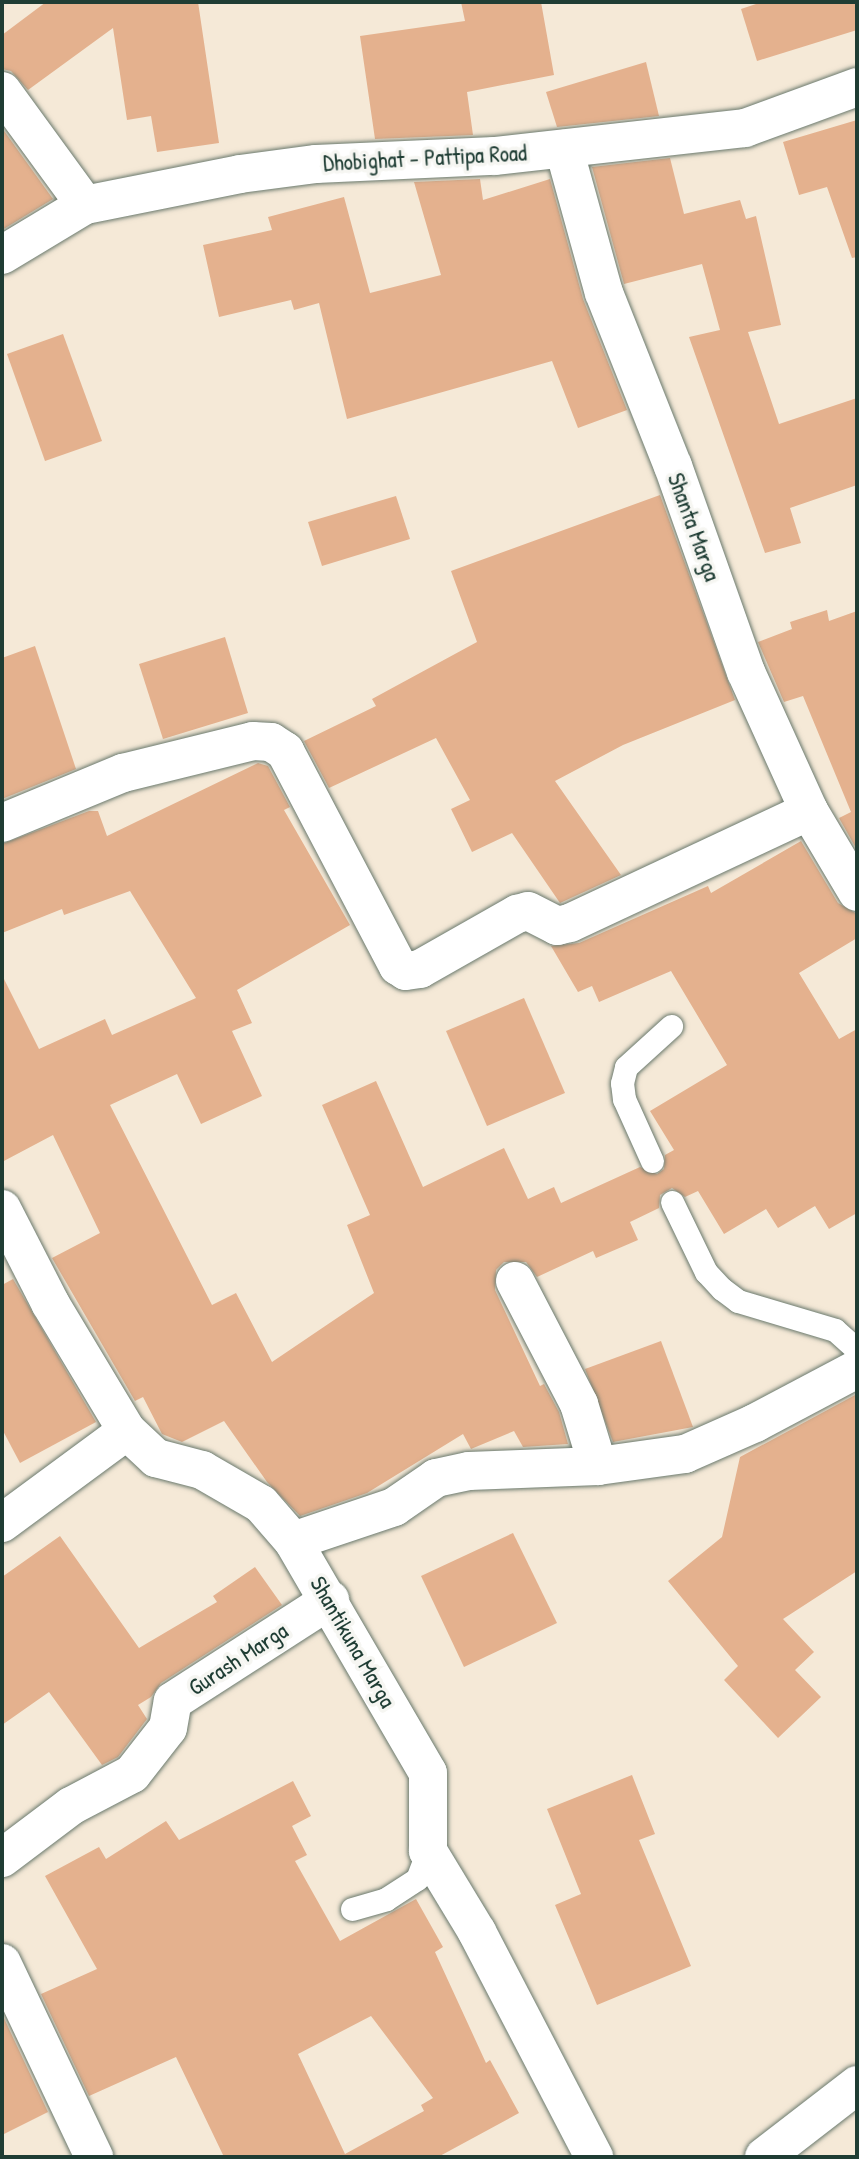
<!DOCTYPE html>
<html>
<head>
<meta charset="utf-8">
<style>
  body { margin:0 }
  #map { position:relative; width:859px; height:2159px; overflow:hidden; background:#f5e9d7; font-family:"Patrick Hand",sans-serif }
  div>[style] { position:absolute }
  .building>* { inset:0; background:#e4b18e }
  .roads { filter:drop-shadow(0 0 2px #6a796d) drop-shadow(0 0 2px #6a796d) }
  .lane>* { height:23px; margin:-11.5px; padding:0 11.5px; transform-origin:11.5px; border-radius:11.5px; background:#fff }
  .street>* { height:38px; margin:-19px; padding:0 19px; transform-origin:19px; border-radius:19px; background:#fff }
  span { translate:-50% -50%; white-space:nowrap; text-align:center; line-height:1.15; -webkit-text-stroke:7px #f6f6f2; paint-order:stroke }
  .street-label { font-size:23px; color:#1f3d34 }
  .frame { position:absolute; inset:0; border:4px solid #1f3d34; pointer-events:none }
</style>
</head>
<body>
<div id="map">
  <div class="building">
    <i style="clip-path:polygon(46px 2px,198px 2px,219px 143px,157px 152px,151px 116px,127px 120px,113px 28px,28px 90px,11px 71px,2px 69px,2px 35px)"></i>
    <i style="clip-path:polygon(461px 2px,541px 2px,554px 75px,467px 92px,473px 135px,375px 139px,360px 36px,465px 21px)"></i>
    <i style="clip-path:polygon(762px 2px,857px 2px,857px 30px,757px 61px,741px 9px)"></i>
    <i style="clip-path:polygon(646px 62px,659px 116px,557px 127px,546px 92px)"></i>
    <i style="clip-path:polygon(857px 120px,857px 257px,852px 258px,827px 187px,799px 195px,783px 142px)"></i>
    <i style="clip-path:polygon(2px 128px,53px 199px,2px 230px)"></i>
    <i style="clip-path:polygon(670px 158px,684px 214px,740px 200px,746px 219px,756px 216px,781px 325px,748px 332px,779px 424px,857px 398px,857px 485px,790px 508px,801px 543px,765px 553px,689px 337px,720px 330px,702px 264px,624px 284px,592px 167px)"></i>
    <i style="clip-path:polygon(480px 179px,483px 200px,550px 179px,583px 299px,627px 410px,578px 428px,552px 361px,347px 419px,319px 303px,294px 310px,291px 300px,219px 317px,203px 245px,272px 230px,268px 217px,344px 197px,370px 293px,441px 275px,414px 182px)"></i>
    <i style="clip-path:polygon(63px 334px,102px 441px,45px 461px,7px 354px)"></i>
    <i style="clip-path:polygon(660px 495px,735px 700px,623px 745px,555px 781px,621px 875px,560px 903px,512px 833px,472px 852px,451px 809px,470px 800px,436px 738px,329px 788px,304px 741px,376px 706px,372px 699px,477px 642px,451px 571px)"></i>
    <i style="clip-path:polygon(396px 496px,410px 539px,322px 566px,308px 522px)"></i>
    <i style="clip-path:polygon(827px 610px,829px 621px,857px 611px,857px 850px,839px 818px,851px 812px,803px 696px,784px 702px,758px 642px,792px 629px,790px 622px)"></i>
    <i style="clip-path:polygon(225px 637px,248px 713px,163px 739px,139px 664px)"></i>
    <i style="clip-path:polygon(35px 646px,76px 769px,2px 799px,2px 658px)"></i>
    <i style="clip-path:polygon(258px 763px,268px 766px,290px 807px,284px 810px,350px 925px,237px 990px,252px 1023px,232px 1031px,262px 1096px,201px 1124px,177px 1074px,110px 1105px,212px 1305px,236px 1293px,272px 1362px,374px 1293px,347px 1225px,370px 1215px,322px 1105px,376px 1081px,423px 1187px,504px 1148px,528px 1199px,554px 1187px,561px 1203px,640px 1167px,657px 1174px,664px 1169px,665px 1155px,674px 1150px,650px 1111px,727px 1065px,671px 971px,599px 1002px,592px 986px,578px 992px,551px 946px,579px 943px,708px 886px,711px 893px,801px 841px,838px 903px,857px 914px,857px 938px,799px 973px,839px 1039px,857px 1029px,857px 1213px,829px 1229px,815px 1206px,778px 1228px,766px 1209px,724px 1234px,698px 1191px,685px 1197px,672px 1188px,660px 1195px,659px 1208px,630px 1222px,638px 1240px,596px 1258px,593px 1251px,537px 1277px,526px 1262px,504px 1262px,496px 1270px,495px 1290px,540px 1386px,544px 1384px,559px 1412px,568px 1444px,523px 1447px,514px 1431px,471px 1449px,463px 1434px,367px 1493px,300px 1516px,267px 1482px,224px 1421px,182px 1442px,162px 1434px,143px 1397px,135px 1401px,52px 1258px,100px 1233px,53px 1135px,2px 1162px,2px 975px,39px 1049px,105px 1019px,112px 1035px,196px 998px,130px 891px,64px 915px,62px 909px,2px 933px,2px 844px,89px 811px,98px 811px,107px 836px)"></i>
    <i style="clip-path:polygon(524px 998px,565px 1093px,487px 1126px,446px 1031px)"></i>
    <i style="clip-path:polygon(13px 1279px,96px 1422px,20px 1463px,2px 1429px,2px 1285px)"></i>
    <i style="clip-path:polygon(661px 1341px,693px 1427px,613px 1442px,585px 1369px)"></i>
    <i style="clip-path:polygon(857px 1394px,857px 1571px,783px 1619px,814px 1652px,795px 1670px,821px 1697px,778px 1738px,724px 1680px,738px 1666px,668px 1581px,722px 1537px,740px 1457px)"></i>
    <i style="clip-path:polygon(513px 1533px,557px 1623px,464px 1667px,421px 1576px)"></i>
    <i style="clip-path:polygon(60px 1536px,139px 1648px,217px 1602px,213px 1596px,255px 1567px,282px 1605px,161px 1683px,151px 1697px,138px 1705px,147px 1719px,118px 1757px,102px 1765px,49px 1692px,2px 1725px,2px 1577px)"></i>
    <i style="clip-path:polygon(632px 1775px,655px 1834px,639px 1840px,691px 1966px,597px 2005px,555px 1905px,581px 1894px,547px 1809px)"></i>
    <i style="clip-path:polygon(evenodd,293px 1781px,311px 1816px,292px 1826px,307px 1855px,295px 1861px,340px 1941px,416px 1899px,443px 1947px,435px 1952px,486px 2063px,490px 2060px,519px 2113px,438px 2157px,224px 2157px,176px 2057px,89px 2096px,41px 1994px,97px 1969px,45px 1876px,99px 1847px,106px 1859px,166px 1821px,179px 1840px,293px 1781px,371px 2016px,433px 2098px,421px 2105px,424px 2111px,345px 2154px,298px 2054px,371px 2016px)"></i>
    <i style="clip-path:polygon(2px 2014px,48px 2112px,2px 2135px)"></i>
  </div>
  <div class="roads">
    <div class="lane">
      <i style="left:652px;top:1161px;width:68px;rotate:-114.3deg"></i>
      <i style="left:624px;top:1099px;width:16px;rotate:-97deg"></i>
      <i style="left:622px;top:1083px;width:16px;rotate:-76deg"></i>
      <i style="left:626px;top:1067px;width:61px;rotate:-42.3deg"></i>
      <i style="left:672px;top:1202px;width:78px;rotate:64.1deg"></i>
      <i style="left:706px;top:1272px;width:23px;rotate:47deg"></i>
      <i style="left:722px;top:1289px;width:20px;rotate:37deg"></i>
      <i style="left:738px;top:1301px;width:101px;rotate:16.6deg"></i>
      <i style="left:835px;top:1330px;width:30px;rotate:42deg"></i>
      <i style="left:352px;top:1909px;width:35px;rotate:-16deg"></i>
      <i style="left:386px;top:1899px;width:37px;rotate:-33deg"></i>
      <i style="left:417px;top:1879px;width:30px;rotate:-69deg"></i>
    </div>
    <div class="street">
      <i style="left:2px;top:91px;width:141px;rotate:53.9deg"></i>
      <i style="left:564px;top:149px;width:149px;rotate:74.5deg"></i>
      <i style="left:604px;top:293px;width:186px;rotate:68.3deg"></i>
      <i style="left:673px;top:466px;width:219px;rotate:70.5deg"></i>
      <i style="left:746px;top:672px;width:153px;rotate:65.6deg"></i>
      <i style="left:809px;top:811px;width:94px;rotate:59.3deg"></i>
      <i style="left:2px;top:255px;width:97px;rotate:-31.1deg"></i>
      <i style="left:85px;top:205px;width:158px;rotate:-11.3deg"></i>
      <i style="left:240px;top:174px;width:77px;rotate:-7.5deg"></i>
      <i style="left:316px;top:164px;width:179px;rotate:-2.6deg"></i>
      <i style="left:495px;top:156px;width:252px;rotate:-6.4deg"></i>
      <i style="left:745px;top:128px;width:119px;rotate:-20.1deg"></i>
      <i style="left:2px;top:823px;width:131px;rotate:-22.5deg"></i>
      <i style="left:123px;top:773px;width:134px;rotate:-13.8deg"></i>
      <i style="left:253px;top:741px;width:18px;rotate:3deg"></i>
      <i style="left:271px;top:742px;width:17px;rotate:33deg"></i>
      <i style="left:285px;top:751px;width:243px;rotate:62.3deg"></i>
      <i style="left:398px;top:966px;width:9px;rotate:32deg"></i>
      <i style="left:406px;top:971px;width:14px;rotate:-8deg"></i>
      <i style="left:420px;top:969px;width:112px;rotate:-29.6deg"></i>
      <i style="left:517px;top:914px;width:11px;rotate:-15deg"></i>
      <i style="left:528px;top:911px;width:33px;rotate:27deg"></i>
      <i style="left:557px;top:926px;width:13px;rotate:-13deg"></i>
      <i style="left:570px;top:923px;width:264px;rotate:-25.1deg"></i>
      <i style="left:2px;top:1209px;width:106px;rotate:62.9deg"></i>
      <i style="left:50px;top:1303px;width:149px;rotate:59deg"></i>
      <i style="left:127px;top:1431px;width:40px;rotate:43deg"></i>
      <i style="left:156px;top:1458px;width:48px;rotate:14.6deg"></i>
      <i style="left:202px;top:1470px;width:68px;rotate:30deg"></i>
      <i style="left:261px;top:1504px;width:49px;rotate:49.1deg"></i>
      <i style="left:293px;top:1541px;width:268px;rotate:59.8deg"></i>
      <i style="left:428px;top:1773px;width:78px;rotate:90deg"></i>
      <i style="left:428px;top:1851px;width:95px;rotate:58.8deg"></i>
      <i style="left:477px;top:1932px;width:254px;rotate:62.5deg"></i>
      <i style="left:515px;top:1281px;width:139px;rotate:62.5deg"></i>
      <i style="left:579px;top:1404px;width:65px;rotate:73deg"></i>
      <i style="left:2px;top:1523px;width:155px;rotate:-36.4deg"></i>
      <i style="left:293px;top:1541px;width:107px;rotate:-18.6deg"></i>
      <i style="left:394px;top:1507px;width:51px;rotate:-34.6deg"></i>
      <i style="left:436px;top:1478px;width:34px;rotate:-12deg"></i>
      <i style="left:469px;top:1471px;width:129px;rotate:-2.2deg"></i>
      <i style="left:598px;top:1466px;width:88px;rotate:-7.9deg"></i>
      <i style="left:685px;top:1454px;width:77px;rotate:-23.9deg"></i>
      <i style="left:755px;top:1423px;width:115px;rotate:-27.9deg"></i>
      <i style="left:2px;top:1858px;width:86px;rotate:-37deg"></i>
      <i style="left:71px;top:1806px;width:69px;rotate:-27.7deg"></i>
      <i style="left:132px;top:1774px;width:58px;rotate:-52deg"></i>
      <i style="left:168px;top:1728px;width:27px;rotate:-80deg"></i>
      <i style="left:173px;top:1701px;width:187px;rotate:-32.8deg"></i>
      <i style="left:2px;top:1963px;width:215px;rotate:64.6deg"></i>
      <i style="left:764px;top:2157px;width:118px;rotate:-37.7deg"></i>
    </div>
  </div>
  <div class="street-label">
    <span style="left:425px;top:158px;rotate:-3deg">Dhobighat - Pattipa Road</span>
    <span style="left:694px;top:527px;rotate:70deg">Shanta Marga</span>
    <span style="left:353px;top:1642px;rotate:60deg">Shantikuna Marga</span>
    <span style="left:238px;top:1659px;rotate:-33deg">Gurash Marga</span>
  </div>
  <div class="frame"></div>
</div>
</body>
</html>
